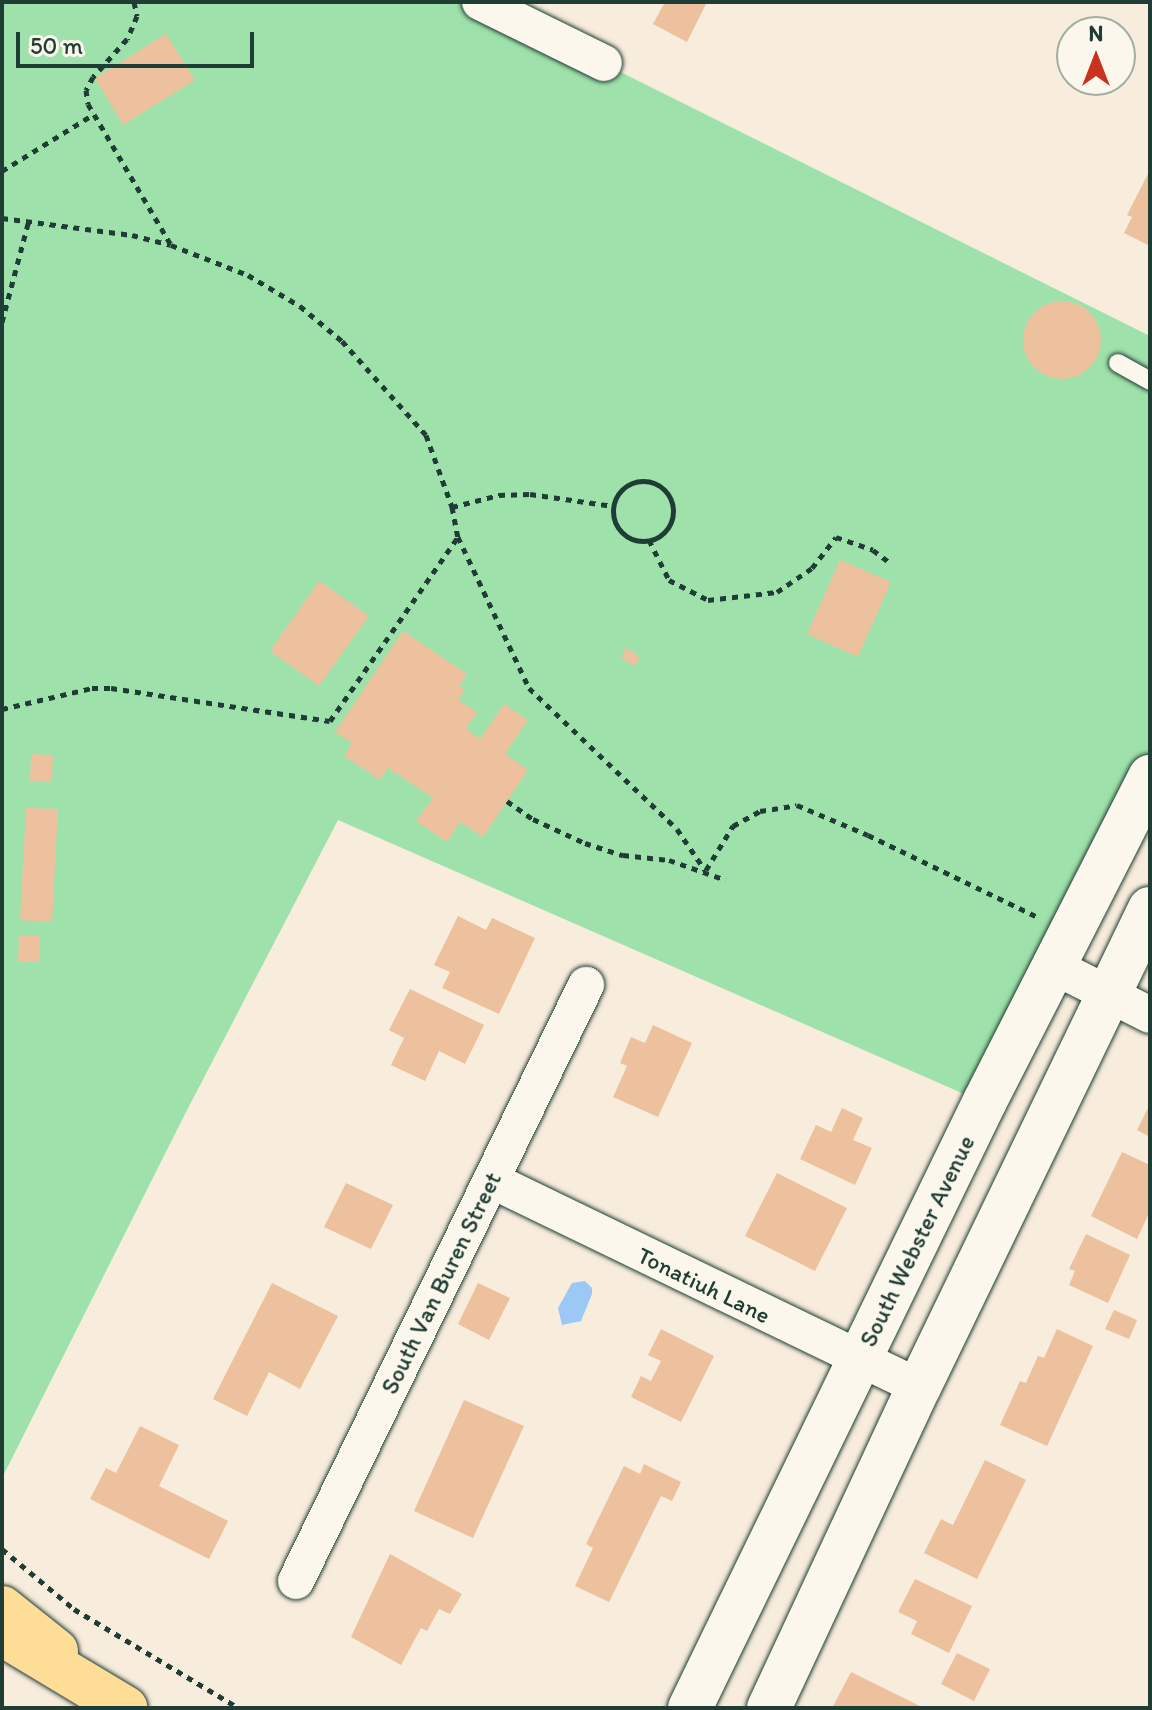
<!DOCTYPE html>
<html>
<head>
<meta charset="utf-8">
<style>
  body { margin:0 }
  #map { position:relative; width:1152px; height:1710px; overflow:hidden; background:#f8ecdc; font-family:Itim,sans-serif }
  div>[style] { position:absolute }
  .green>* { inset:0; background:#9fe1ab }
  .water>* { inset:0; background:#9bc8f5 }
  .building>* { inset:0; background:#edc19d }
  .round { border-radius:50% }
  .path>* { height:5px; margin-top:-2.5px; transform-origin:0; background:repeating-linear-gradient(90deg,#1f3d34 0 6px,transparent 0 12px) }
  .path>.ring { margin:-2.5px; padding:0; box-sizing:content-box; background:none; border:5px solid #1f3d34; border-radius:50% }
  .roads { filter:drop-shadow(0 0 2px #1f3d34) drop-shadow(0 0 2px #1f3d34) }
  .service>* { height:18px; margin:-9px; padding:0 9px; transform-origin:9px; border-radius:9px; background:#fbf7ec }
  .minor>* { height:36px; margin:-18px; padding:0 18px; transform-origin:18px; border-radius:18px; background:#fbf7ec }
  .secondary>* { height:44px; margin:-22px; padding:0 22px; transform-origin:22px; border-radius:22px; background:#fbf7ec }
  .primary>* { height:44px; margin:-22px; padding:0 22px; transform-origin:22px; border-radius:22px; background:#fedd96 }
  .motorway>* { height:44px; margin:-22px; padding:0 22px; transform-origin:22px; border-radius:22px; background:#fedd96 }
  span { translate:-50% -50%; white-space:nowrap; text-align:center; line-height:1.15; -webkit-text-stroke:8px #fbf7ec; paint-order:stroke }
  .street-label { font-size:24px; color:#1f3d34 }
  .frame { position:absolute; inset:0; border:4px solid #1f3d34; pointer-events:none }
  .north { position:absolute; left:1056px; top:16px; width:80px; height:80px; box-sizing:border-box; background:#fbf7ec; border:2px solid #a3ada2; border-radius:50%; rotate:0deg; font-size:22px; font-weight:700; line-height:32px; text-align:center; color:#1f3d34 }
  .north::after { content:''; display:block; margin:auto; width:28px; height:36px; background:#c8321e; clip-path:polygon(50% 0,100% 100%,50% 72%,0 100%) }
  .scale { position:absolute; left:16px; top:32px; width:238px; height:36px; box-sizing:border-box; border:4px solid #1f3d34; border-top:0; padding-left:10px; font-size:24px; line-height:28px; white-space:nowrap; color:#1f3d34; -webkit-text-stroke:6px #fbf7ec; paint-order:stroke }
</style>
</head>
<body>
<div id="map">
  <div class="green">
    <i style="clip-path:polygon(2px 2px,480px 2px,1150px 336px,1150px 777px,971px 1097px,338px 820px,184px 1116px,2px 1478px)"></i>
  </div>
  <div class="water">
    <i style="clip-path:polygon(585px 1281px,592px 1288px,592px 1294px,581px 1321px,562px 1325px,558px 1308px,572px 1283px)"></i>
  </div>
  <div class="building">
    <i style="clip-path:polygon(665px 2px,707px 2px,687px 42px,653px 24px)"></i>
    <i style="clip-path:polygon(166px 34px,195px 80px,123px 125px,95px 78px)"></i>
    <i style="clip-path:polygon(1150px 170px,1150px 246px,1124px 233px,1132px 217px,1127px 215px)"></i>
    <i class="round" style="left:1023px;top:301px;width:78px;height:78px"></i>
    <i style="clip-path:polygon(840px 560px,891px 582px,858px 657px,807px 634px)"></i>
    <i style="clip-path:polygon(319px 581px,369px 616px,319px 686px,270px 651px)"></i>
    <i style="clip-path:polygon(403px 631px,467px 674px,459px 686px,465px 689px,458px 700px,477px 712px,466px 729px,480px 739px,504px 704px,528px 720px,505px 754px,528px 770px,483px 837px,460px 822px,447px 842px,416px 821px,433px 798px,388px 768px,380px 780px,344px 756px,352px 743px,335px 732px)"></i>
    <i style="clip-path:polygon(626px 648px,640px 657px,635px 666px,621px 658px)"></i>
    <i style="clip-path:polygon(31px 754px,53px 755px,52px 782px,30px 781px)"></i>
    <i style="clip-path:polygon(26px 808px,58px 809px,52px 922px,20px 920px)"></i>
    <i style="clip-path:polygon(458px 916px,486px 930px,492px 918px,535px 938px,499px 1014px,442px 988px,450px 972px,434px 965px)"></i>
    <i style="clip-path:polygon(19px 935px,40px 936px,39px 962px,18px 962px)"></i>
    <i style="clip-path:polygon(410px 989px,484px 1025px,465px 1064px,439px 1051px,425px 1081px,391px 1065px,404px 1038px,389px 1030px)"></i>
    <i style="clip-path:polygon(653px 1025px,692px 1043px,658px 1117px,613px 1097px,627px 1066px,620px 1063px,631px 1037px,645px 1043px)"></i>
    <i style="clip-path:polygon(1150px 1104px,1150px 1137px,1137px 1130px)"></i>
    <i style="clip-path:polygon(842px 1108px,863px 1118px,853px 1140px,872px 1148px,855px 1185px,800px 1159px,816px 1125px,831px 1132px)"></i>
    <i style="clip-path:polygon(1122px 1152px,1150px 1165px,1150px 1211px,1137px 1239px,1091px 1216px)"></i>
    <i style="clip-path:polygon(777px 1173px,847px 1208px,815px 1271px,745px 1236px)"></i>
    <i style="clip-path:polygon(346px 1183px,393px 1205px,371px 1249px,324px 1227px)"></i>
    <i style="clip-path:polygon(1086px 1234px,1130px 1255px,1108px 1303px,1069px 1285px,1075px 1271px,1069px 1269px)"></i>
    <i style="clip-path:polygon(272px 1283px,338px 1316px,300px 1389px,269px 1372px,247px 1416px,213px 1399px)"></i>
    <i style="clip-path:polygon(478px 1283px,510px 1298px,489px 1340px,458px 1324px)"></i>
    <i style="clip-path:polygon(1114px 1310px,1137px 1320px,1129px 1339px,1105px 1329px)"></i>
    <i style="clip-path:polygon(661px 1329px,714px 1356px,681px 1422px,631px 1397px,641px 1376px,651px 1381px,661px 1361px,648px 1355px)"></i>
    <i style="clip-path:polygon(1057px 1329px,1093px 1346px,1047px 1446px,1000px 1425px,1020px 1381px,1026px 1383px,1038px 1356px,1044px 1358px)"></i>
    <i style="clip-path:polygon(464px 1400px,524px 1426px,473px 1538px,414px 1511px)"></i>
    <i style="clip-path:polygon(140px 1426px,179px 1445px,159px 1486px,228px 1521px,209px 1559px,90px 1499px,106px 1468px,116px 1473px)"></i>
    <i style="clip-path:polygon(985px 1460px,1026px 1480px,977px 1579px,924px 1553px,941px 1519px,953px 1525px)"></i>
    <i style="clip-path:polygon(644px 1464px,681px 1482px,672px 1501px,661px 1496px,609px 1602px,575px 1586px,593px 1548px,586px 1544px,624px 1466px,640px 1474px)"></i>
    <i style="clip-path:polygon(390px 1554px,462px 1594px,450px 1614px,439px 1609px,427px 1631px,421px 1628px,401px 1665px,351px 1637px)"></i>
    <i style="clip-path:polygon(915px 1579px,972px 1606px,949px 1653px,911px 1634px,917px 1621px,898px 1612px)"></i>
    <i style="clip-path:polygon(957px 1653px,990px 1669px,974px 1701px,941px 1684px)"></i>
    <i style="clip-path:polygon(851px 1672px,924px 1708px,832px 1708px)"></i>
  </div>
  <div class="path">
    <i style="left:134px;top:2px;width:14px;rotate:78deg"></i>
    <i style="left:137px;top:16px;width:25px;rotate:113deg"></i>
    <i style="left:127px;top:39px;width:51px;rotate:131.8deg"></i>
    <i style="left:93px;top:77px;width:15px;rotate:118deg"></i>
    <i style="left:86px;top:90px;width:14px;rotate:82deg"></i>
    <i style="left:88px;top:104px;width:164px;rotate:59.5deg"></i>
    <i style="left:2px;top:171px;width:108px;rotate:-31.8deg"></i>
    <i style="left:2px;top:218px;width:131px;rotate:7.5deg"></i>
    <i style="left:132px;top:235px;width:40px;rotate:14.4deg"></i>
    <i style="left:171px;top:245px;width:83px;rotate:21.3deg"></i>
    <i style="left:248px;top:275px;width:61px;rotate:30.8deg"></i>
    <i style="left:300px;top:306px;width:55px;rotate:39.8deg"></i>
    <i style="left:342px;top:341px;width:126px;rotate:48.2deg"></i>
    <i style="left:426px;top:435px;width:77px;rotate:70.1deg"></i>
    <i style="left:452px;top:507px;width:31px;rotate:79deg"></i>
    <i style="left:458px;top:537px;width:167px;rotate:64.8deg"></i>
    <i style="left:529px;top:688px;width:204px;rotate:43.6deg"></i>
    <i style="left:677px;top:829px;width:50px;rotate:55.7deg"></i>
    <i style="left:2px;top:322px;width:106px;rotate:-75.2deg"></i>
    <i class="ring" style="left:613px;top:481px;width:55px;height:55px"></i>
    <i style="left:452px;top:507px;width:49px;rotate:-14.3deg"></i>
    <i style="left:499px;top:495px;width:31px;rotate:-2deg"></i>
    <i style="left:530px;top:494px;width:84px;rotate:8.2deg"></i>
    <i style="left:649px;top:540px;width:45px;rotate:63.4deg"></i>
    <i style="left:669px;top:580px;width:44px;rotate:27.1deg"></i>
    <i style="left:708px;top:600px;width:69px;rotate:-6.6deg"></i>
    <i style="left:777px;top:592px;width:42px;rotate:-34.4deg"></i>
    <i style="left:812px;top:568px;width:39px;rotate:-52deg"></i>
    <i style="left:836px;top:537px;width:39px;rotate:19deg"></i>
    <i style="left:873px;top:550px;width:20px;rotate:37deg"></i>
    <i style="left:2px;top:709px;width:92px;rotate:-13.1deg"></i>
    <i style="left:92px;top:688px;width:19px"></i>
    <i style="left:111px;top:688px;width:221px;rotate:8.6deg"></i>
    <i style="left:330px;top:721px;width:224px;rotate:-55.2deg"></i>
    <i style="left:507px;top:801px;width:32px;rotate:35deg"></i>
    <i style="left:533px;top:819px;width:57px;rotate:24.8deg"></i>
    <i style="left:585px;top:843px;width:40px;rotate:18deg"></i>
    <i style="left:623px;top:855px;width:46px;rotate:6.2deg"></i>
    <i style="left:669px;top:860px;width:60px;rotate:19.3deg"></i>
    <i style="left:706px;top:870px;width:52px;rotate:-58.5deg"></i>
    <i style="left:733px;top:826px;width:31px;rotate:-29deg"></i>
    <i style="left:760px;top:811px;width:37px;rotate:-9deg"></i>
    <i style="left:797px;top:805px;width:77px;rotate:22.9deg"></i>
    <i style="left:868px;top:835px;width:189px;rotate:25.8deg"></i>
    <i style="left:2px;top:1549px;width:94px;rotate:39.8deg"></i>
    <i style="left:74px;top:1609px;width:192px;rotate:31deg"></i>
  </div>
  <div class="roads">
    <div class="service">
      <i style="left:1118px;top:363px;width:37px;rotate:29deg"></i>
    </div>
    <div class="minor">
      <i style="left:480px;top:2px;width:138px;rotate:26.2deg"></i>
      <i style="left:1055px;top:967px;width:106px;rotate:26.8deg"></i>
      <i style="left:491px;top:1180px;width:475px;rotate:25.8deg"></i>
      <i style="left:296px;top:1581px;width:663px;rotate:-64.05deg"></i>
    </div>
    <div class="secondary">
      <i style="left:690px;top:1708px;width:675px;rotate:-64.08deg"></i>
      <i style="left:985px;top:1101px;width:364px;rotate:-63deg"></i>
      <i style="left:769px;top:1708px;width:354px;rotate:-65deg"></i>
      <i style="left:919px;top:1387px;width:531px;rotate:-64.21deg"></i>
    </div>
    <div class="primary">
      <i style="left:2px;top:1608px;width:69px;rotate:38.5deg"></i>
    </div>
    <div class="motorway">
      <i style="left:2px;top:1634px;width:144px;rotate:31deg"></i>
    </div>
  </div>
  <div class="street-label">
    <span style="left:917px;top:1241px;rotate:-64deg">South Webster Avenue</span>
    <span style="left:441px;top:1283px;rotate:-64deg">South Van Buren Street</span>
    <span style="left:704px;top:1285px;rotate:26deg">Tonatiuh Lane</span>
  </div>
  <div class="frame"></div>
  <div class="north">N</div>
  <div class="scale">50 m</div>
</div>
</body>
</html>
